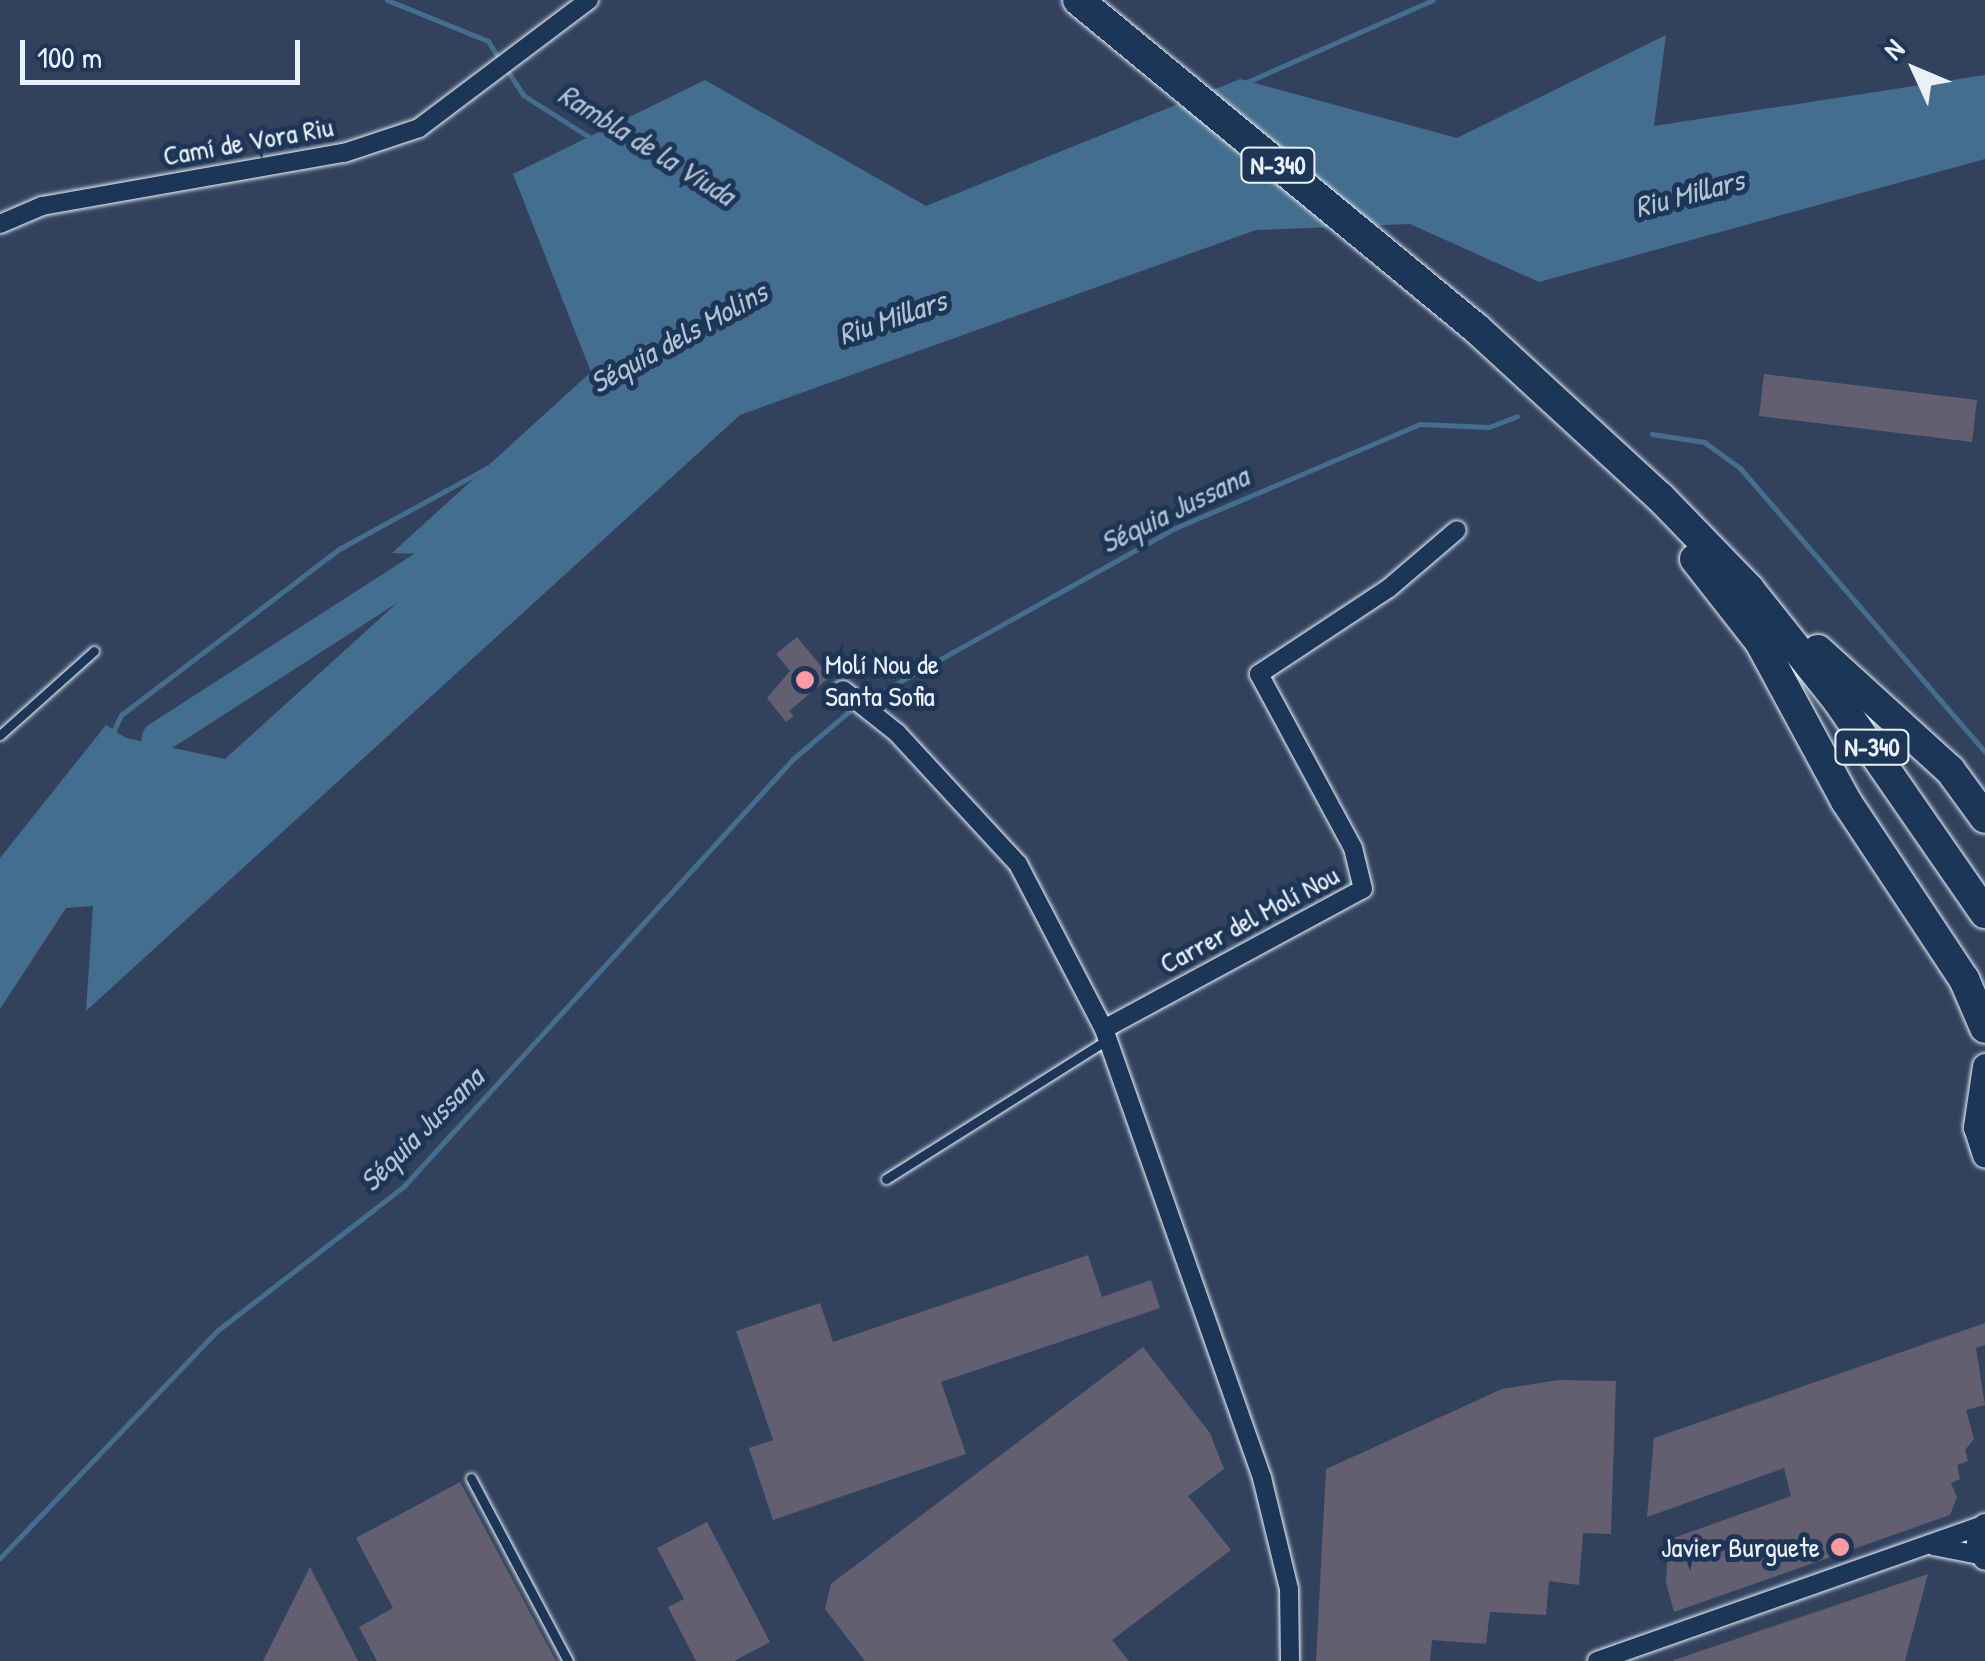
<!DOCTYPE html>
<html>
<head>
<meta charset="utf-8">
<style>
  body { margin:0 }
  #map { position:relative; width:1985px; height:1661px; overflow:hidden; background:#32425e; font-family:"Patrick Hand",sans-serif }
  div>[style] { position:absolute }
  .water>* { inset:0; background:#456d8d }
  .stream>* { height:5px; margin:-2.5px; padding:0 2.5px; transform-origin:2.5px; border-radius:2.5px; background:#456d8d }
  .river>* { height:32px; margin:-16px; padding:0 16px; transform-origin:16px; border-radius:16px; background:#456d8d }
  .building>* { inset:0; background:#635f70 }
  .roads { filter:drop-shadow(0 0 2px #e8f1f8) drop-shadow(0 0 2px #e8f1f8) }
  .service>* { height:9px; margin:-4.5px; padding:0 4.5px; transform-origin:4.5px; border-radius:4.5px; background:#1d3557 }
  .minor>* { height:18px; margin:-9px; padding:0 9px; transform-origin:9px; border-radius:9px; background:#1d3557 }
  .secondary>* { height:25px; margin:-12.5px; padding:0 12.5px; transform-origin:12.5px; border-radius:12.5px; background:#1d3557 }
  .trunk>* { height:30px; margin:-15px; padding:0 15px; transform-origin:15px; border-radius:15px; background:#1d3557 }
  .dots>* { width:28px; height:28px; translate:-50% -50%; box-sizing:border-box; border:5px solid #1d3557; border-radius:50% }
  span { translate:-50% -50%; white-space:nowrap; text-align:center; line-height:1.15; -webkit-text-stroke:10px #1d3557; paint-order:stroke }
  .shield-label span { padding:2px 8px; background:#1d3557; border:2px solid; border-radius:8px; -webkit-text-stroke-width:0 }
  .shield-label { font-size:25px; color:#e8f1f8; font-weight:700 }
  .street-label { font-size:28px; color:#e8f1f8 }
  .poi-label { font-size:28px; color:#e8f1f8 }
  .left { translate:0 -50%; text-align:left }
  .right { translate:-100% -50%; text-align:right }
  .water-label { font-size:30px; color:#afc3d3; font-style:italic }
  .north { position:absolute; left:1865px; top:20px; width:100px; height:100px; -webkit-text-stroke:8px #1d3557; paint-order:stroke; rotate:314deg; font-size:28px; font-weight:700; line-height:40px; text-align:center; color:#e8f1f8 }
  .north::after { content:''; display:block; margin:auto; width:35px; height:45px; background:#e8f1f8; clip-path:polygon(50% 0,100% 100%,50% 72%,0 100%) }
  .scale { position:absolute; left:20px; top:40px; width:280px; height:45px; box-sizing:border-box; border:5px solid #e8f1f8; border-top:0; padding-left:12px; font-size:30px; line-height:35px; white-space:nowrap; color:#e8f1f8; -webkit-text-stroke:8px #1d3557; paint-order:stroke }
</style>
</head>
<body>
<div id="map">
  <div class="water">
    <i style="clip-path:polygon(1666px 35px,1654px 126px,1985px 75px,1985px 159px,1539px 282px,1410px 224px,1256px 230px,740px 415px,86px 1011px,93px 906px,66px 908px,0 1009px,0 858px,106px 725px,126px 738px,225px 759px,450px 555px,392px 553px,591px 372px,513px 174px,705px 80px,926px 206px,1240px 79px,1457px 138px)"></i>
  </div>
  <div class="stream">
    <i style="left:387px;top:0;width:109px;rotate:22.1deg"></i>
    <i style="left:488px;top:41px;width:22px;rotate:58deg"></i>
    <i style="left:507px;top:70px;width:30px;rotate:57deg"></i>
    <i style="left:523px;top:95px;width:84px;rotate:32.4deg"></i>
    <i style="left:1247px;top:82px;width:203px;rotate:-23.8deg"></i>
    <i style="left:1652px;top:434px;width:53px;rotate:8.7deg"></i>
    <i style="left:1704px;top:442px;width:44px;rotate:35.8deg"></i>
    <i style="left:1740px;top:468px;width:375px;rotate:49.2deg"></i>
    <i style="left:869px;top:699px;width:351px;rotate:-29.2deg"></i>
    <i style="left:1175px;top:528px;width:266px;rotate:-23deg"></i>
    <i style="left:1420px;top:424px;width:69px;rotate:2.5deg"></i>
    <i style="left:1489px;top:427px;width:30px;rotate:-21deg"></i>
    <i style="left:113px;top:732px;width:19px;rotate:-65deg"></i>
    <i style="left:121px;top:715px;width:274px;rotate:-37.3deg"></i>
    <i style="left:339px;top:549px;width:171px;rotate:-28.7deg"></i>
    <i style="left:0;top:1558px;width:315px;rotate:-46.3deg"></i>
    <i style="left:218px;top:1330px;width:235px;rotate:-37.7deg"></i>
    <i style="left:404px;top:1186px;width:578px;rotate:-47.67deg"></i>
    <i style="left:793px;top:759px;width:77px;rotate:-40.3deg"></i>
  </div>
  <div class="river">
    <i style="left:147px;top:789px;width:52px;rotate:-77.8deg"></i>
    <i style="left:158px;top:738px;width:384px;rotate:-32.8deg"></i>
  </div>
  <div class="building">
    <i style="clip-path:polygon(1764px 374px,1977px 400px,1972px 442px,1759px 416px)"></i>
    <i style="clip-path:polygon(797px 637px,830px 677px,789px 711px,794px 716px,786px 722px,767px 698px,790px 671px,776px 654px)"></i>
    <i style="clip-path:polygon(1088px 1255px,1102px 1297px,1151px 1280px,1160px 1308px,941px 1382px,966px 1454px,773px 1520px,749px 1448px,773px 1440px,736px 1331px,820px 1303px,833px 1342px)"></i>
    <i style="clip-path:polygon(1985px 1323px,1985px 1345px,1976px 1348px,1985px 1405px,1966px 1410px,1974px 1439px,1965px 1450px,1968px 1461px,1957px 1465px,1960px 1479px,1951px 1483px,1957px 1497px,1950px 1515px,1674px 1612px,1666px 1583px,1668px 1540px,1791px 1496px,1784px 1468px,1647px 1517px,1654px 1438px)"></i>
    <i style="clip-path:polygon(1143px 1347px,1210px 1433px,1224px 1469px,1188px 1496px,1231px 1550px,1112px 1640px,1129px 1661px,865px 1661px,825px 1609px,831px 1584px)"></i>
    <i style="clip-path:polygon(1558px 1380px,1616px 1381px,1611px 1534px,1583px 1533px,1579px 1585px,1549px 1581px,1546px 1615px,1490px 1612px,1486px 1644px,1432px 1640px,1430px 1661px,1316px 1661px,1326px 1469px,1502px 1389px)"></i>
    <i style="clip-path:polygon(460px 1482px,556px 1661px,377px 1661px,359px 1627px,393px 1608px,356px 1538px)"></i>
    <i style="clip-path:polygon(707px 1522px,770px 1642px,734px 1661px,696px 1661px,668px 1607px,684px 1599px,657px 1548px)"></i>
    <i style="clip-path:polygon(310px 1567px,358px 1661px,263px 1661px)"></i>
    <i style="clip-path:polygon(1928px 1574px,1905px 1661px,1674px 1661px,1674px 1660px)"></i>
  </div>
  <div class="roads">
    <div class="service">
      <i style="left:0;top:735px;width:126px;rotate:-41.8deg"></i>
      <i style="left:886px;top:1179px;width:262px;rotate:-32.2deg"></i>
      <i style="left:471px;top:1478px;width:207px;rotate:62.1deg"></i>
    </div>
    <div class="minor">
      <i style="left:0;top:224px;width:46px;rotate:-23.2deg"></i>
      <i style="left:42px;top:206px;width:307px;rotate:-10deg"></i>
      <i style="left:344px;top:153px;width:79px;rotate:-18.4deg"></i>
      <i style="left:419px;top:128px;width:213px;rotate:-37deg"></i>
      <i style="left:843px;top:690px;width:69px;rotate:38.5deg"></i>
      <i style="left:897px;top:733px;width:178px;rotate:47.3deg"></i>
      <i style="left:1018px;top:864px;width:186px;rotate:62.5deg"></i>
      <i style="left:1104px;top:1029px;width:476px;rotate:70.6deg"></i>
      <i style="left:1262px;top:1478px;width:114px;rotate:76.3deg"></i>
      <i style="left:1289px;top:1589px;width:72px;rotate:89.2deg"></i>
      <i style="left:1104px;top:1029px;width:294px;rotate:-28.4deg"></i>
      <i style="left:1363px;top:889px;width:42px;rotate:-103.7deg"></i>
      <i style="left:1353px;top:848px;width:198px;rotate:-118.4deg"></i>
      <i style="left:1259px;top:674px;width:156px;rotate:-33.5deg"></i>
      <i style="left:1389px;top:588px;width:89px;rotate:-40.5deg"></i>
      <i style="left:1933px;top:1546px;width:52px;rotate:11.1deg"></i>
      <i style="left:1597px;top:1661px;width:411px;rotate:-19.4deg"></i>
    </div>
    <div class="secondary">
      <i style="left:1985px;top:1066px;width:62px;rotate:98.4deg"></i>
      <i style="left:1976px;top:1127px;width:29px;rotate:72deg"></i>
      <i style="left:1985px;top:1526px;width:17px;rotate:111deg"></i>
      <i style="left:1979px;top:1542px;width:16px;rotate:68deg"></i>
    </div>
    <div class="trunk">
      <i style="left:1078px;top:0;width:517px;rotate:39.51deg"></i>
      <i style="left:1477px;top:329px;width:248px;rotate:42.6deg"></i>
      <i style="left:1660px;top:497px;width:128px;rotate:45.9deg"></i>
      <i style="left:1749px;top:589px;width:143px;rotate:51.5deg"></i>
      <i style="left:1838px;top:701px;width:258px;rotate:55.3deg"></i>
      <i style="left:1695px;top:559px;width:105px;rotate:51.9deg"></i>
      <i style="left:1760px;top:642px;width:181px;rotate:61.6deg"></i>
      <i style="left:1846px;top:801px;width:214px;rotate:56.5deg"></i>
      <i style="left:1964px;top:979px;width:53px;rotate:66.8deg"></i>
      <i style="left:1818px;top:650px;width:178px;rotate:42.3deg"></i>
      <i style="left:1950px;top:770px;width:59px;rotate:53.9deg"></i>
    </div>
  </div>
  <div class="dots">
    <i style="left:805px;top:680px;background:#ff9aa2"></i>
    <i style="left:1840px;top:1547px;background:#ff9aa2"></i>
  </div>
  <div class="shield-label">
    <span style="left:1278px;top:165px">N-340</span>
    <span style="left:1872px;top:747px">N-340</span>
  </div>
  <div class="street-label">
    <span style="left:248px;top:141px;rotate:-10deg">Camí de Vora Riu</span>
    <span style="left:1249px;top:919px;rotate:-28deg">Carrer del Molí Nou</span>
  </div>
  <div class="poi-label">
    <span class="left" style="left:825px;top:680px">Molí Nou de<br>Santa Sofia</span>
    <span class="right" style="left:1820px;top:1547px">Javier Burguete</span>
  </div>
  <div class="water-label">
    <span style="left:647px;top:144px;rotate:32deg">Rambla de la Viuda</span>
    <span style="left:1689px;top:193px;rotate:-15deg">Riu Millars</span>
    <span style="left:892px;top:317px;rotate:-19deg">Riu Millars</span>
    <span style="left:678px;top:337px;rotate:-29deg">Séquia dels Molins</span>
    <span style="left:1174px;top:509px;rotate:-26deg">Séquia Jussana</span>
    <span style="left:421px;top:1129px;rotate:-45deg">Séquia Jussana</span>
  </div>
  <div class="north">N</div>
  <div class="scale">100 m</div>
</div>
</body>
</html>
